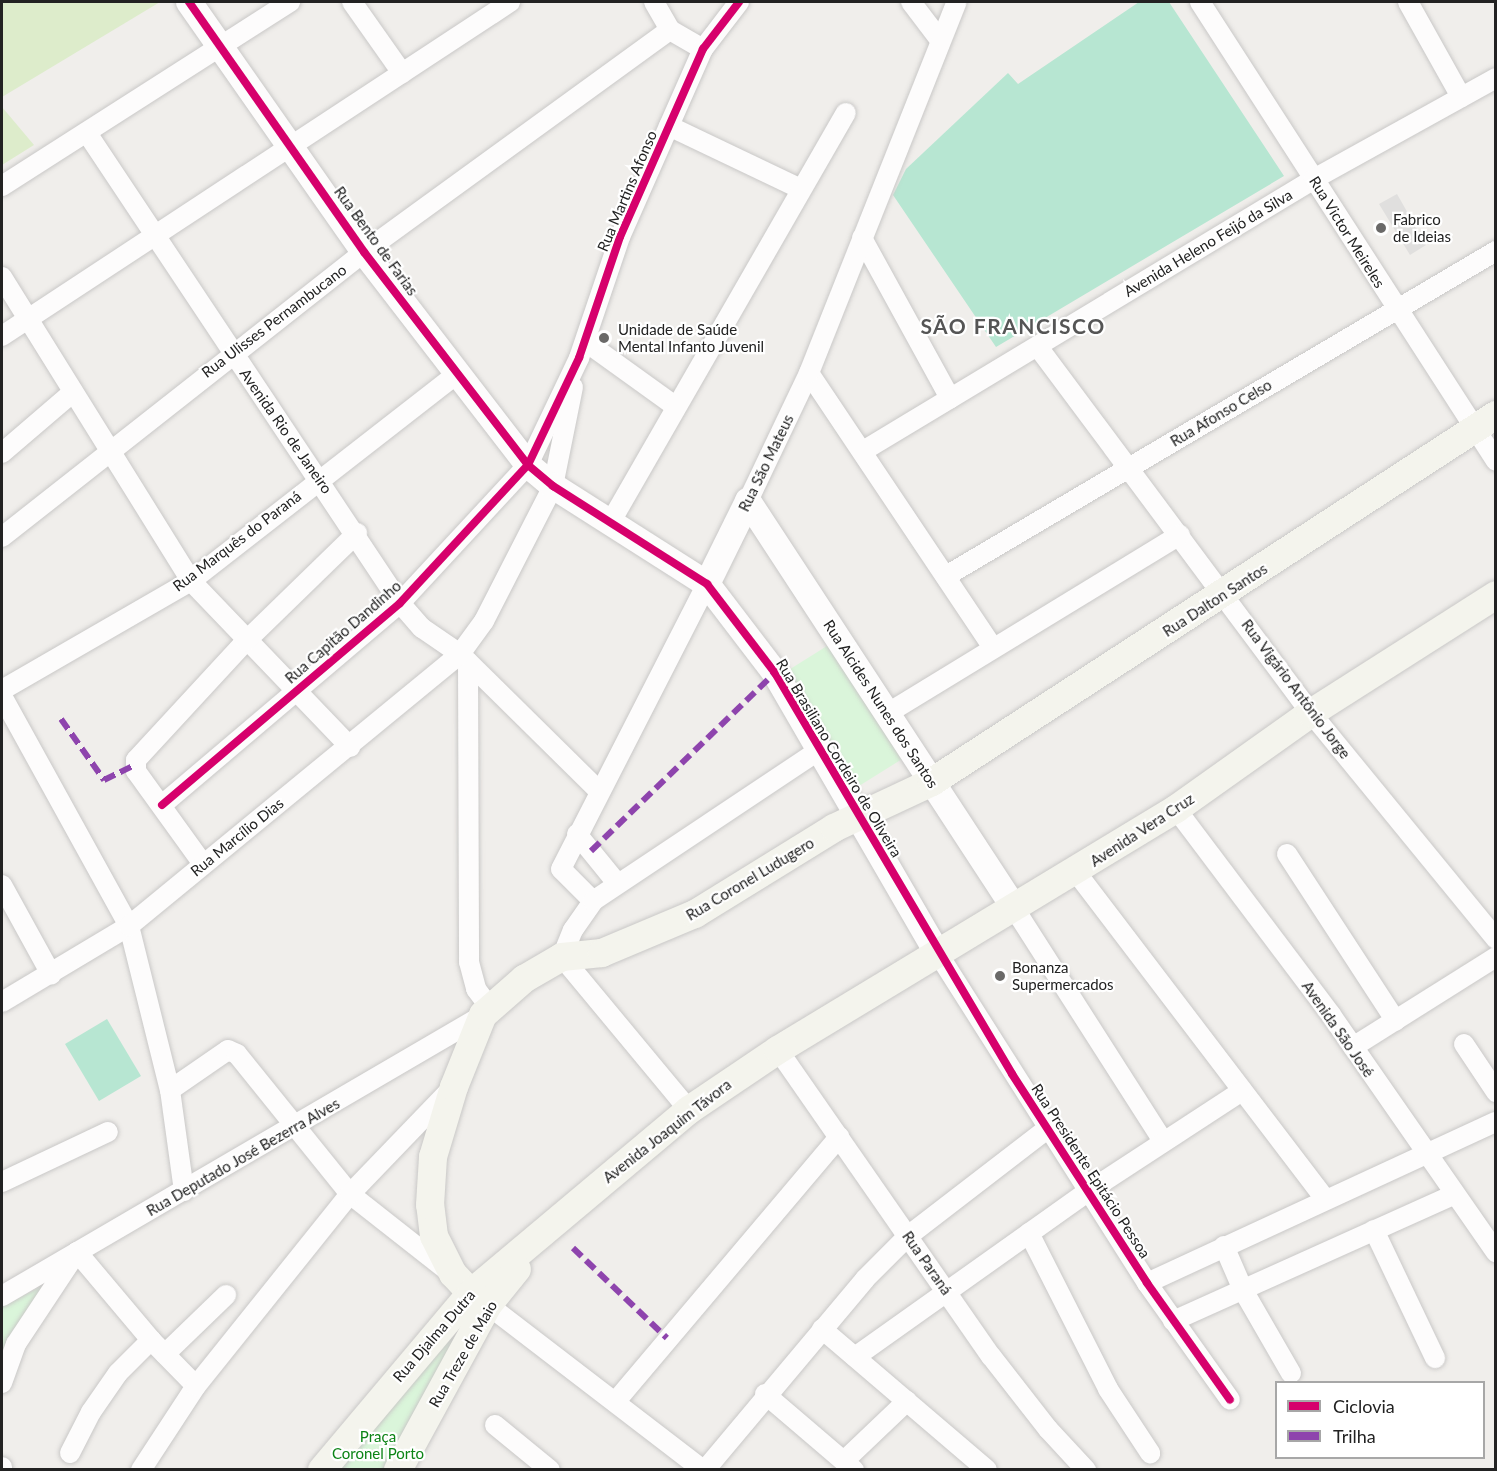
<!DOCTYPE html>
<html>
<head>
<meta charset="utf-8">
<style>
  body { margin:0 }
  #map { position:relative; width:1497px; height:1471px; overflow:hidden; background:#f0eeeb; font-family:Lato,sans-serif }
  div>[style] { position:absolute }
  .grass>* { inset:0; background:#ddeccb }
  .park>* { inset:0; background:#daf5da }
  .pitch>* { inset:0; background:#b7e6d2 }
  .parking>* { inset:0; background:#e0dfde }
  .roads { filter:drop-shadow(0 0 2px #c9c8c7) drop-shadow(0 0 2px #c9c8c7) }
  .minor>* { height:20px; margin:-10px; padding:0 10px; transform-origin:10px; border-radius:10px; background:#fdfcfc }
  .tertiary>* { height:26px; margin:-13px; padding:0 13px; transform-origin:13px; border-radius:13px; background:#fdfcfc }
  .secondary>* { height:28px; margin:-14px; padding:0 14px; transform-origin:14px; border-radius:14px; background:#f4f4ed }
  .quiet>* { height:6px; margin-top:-3px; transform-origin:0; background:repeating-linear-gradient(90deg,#8e44ad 0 12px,transparent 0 18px) }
  .cycleway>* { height:8px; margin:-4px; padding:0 4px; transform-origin:4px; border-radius:4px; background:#d6006c }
  .dots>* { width:16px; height:16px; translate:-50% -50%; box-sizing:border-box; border:3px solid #fff; border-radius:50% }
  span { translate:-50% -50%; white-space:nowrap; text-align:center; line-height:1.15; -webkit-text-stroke:4.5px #fff; paint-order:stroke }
  .street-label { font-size:15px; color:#222 }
  .poi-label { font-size:15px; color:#222 }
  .left { translate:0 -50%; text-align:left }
  .park-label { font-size:15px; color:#0c8416 }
  .district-label { font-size:21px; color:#555; font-weight:700; letter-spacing:1.5px }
  .frame { position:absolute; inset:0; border:3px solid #222; pointer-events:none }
  .legend { position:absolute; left:1275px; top:1381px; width:210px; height:78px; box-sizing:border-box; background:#fff; border:2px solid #a7a7a7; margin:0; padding:8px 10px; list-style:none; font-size:18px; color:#222 }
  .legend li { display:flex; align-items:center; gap:12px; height:30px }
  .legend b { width:30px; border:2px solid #a7a7a7 }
</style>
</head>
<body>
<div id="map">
  <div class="grass">
    <i style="clip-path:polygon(2px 2px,160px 2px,2px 97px)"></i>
    <i style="clip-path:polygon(2px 107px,34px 145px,2px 165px)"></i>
  </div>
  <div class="park">
    <i style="clip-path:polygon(835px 641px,907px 756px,851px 791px,779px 676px)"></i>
    <i style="clip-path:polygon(59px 1277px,2px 1368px,2px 1307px)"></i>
    <i style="clip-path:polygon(453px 1316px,470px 1319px,392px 1469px,329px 1470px)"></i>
  </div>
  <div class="pitch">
    <i style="clip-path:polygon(1139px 2px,1169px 2px,1284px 176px,996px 347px,893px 195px,906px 169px,1008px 73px,1018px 84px)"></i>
    <i style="clip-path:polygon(107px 1019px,141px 1076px,99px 1101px,65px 1044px)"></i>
  </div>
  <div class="parking">
    <i style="clip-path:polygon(1397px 194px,1426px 245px,1410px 255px,1379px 204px)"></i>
  </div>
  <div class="roads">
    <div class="minor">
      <i style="left:352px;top:2px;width:87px;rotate:54.8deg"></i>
      <i style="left:654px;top:2px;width:32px;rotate:60deg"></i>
      <i style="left:670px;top:30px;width:38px;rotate:30deg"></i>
      <i style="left:911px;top:2px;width:48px;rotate:52.7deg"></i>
      <i style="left:1200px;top:2px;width:546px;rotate:57.18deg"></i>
      <i style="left:1408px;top:2px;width:109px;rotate:60.8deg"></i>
      <i style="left:669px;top:126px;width:146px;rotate:25.5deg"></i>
      <i style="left:87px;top:133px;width:565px;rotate:56.34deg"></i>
      <i style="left:400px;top:603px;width:33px;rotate:49deg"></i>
      <i style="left:422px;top:628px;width:46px;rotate:34.4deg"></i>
      <i style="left:460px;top:654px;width:195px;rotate:44.6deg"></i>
      <i style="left:2px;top:186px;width:342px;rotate:-32.6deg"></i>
      <i style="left:862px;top:238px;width:183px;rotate:61.2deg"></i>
      <i style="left:2px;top:277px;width:358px;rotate:58.1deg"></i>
      <i style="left:191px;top:581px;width:230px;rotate:46.2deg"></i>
      <i style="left:2px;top:336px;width:608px;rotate:-33.32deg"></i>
      <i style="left:586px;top:342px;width:110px;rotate:35.7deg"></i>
      <i style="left:1038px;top:347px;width:457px;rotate:53.3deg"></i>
      <i style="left:1311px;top:713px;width:292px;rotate:50.7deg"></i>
      <i style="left:809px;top:373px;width:331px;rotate:56.2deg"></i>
      <i style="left:863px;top:451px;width:527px;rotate:-31.09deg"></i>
      <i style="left:1314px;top:179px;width:208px;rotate:-29deg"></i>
      <i style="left:2px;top:453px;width:92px;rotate:-40.6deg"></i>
      <i style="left:748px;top:501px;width:142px;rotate:-64.5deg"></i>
      <i style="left:809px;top:373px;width:399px;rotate:-68.3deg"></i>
      <i style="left:610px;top:523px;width:473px;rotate:-60.1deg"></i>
      <i style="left:2px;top:537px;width:461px;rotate:-38.2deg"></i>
      <i style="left:364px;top:252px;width:378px;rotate:-36deg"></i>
      <i style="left:946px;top:576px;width:639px;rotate:-30.58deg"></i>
      <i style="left:468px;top:662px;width:300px;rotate:89.8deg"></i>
      <i style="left:469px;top:962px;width:28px;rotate:75deg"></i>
      <i style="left:476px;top:989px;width:25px;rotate:53deg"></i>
      <i style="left:2px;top:690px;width:218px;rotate:-30deg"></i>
      <i style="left:191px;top:581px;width:338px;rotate:-37.9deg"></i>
      <i style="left:2px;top:696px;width:263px;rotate:61.1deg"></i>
      <i style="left:129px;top:926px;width:169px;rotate:76deg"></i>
      <i style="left:170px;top:1090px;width:102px;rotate:82.1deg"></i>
      <i style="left:888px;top:713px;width:342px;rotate:-31.4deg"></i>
      <i style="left:162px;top:805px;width:312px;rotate:-40.3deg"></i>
      <i style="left:400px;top:603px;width:188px;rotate:-47.2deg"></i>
      <i style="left:528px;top:465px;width:119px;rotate:-64.5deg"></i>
      <i style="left:579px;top:358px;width:128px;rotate:-71.3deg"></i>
      <i style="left:620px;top:237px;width:206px;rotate:-66.2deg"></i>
      <i style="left:703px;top:49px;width:59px;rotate:-52.5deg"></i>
      <i style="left:1176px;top:809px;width:258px;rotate:53deg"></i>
      <i style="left:1331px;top:1015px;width:289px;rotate:55.2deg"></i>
      <i style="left:577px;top:834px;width:63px;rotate:50.8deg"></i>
      <i style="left:1287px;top:854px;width:199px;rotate:56.9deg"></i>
      <i style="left:203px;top:864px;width:115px;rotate:-125.8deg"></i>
      <i style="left:136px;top:771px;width:11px;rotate:-90deg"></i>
      <i style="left:136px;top:760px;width:162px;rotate:-47.3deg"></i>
      <i style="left:246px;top:641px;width:155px;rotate:-44.2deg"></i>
      <i style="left:1076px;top:872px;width:410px;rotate:52.7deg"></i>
      <i style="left:2px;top:885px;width:102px;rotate:61.2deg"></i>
      <i style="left:593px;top:901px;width:45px;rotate:-135deg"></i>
      <i style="left:561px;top:869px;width:320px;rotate:-62.9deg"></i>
      <i style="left:1014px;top:908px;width:277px;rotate:57.4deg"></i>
      <i style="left:937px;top:952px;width:392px;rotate:57.6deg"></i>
      <i style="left:1147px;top:1283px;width:143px;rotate:54.6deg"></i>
      <i style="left:2px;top:1002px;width:148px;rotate:-30.9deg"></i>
      <i style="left:129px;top:926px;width:428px;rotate:-39.4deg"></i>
      <i style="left:460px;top:654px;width:41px;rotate:-54deg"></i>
      <i style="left:484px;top:621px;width:152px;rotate:-62.9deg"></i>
      <i style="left:553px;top:486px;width:101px;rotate:-78.6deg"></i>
      <i style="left:1464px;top:1044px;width:58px;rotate:56.3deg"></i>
      <i style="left:1353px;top:1047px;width:169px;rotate:-32.2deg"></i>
      <i style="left:778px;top:1050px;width:373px;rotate:55.2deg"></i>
      <i style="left:991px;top:1356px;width:93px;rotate:52deg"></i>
      <i style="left:1048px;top:1429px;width:56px;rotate:47.2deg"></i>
      <i style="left:170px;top:1090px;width:70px;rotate:-34.6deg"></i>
      <i style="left:228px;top:1050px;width:10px;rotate:24deg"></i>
      <i style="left:237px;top:1054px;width:180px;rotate:51.1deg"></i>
      <i style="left:350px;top:1194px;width:125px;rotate:38.2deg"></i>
      <i style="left:689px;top:1110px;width:199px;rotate:-129.7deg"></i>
      <i style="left:562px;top:957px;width:29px;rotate:-68deg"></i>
      <i style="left:573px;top:930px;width:35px;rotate:-55deg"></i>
      <i style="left:593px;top:901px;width:272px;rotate:-33.7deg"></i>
      <i style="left:2px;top:1182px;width:117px;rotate:-25.3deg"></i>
      <i style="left:1374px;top:1230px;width:142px;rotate:64.5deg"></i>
      <i style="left:1029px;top:1233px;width:175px;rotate:63.1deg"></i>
      <i style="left:1108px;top:1389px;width:77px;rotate:56.7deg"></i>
      <i style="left:1224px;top:1246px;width:48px;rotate:66.6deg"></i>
      <i style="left:1243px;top:1290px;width:96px;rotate:60deg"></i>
      <i style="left:1147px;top:1283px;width:384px;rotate:-24.8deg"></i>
      <i style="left:2px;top:1296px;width:557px;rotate:-30.29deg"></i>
      <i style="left:488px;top:1305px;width:271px;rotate:37.5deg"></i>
      <i style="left:1173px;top:1321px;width:308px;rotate:-24.2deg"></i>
      <i style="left:822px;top:1329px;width:217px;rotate:40.5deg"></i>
      <i style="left:165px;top:1354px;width:85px;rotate:-44deg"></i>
      <i style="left:855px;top:1357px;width:287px;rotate:-35.4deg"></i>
      <i style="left:1089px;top:1191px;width:183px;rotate:-33.2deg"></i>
      <i style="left:2px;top:1383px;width:41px;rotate:-70.3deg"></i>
      <i style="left:16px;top:1344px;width:110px;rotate:-56.5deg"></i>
      <i style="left:77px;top:1252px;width:115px;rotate:49.9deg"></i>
      <i style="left:151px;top:1340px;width:64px;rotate:45.6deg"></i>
      <i style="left:765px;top:1394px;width:117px;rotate:40.5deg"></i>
      <i style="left:616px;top:1401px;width:346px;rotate:-49.8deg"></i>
      <i style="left:495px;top:1425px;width:71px;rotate:39.3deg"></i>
      <i style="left:70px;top:1453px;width:46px;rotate:-62.9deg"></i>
      <i style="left:91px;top:1412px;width:47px;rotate:-55.3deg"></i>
      <i style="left:118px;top:1373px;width:47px;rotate:-45deg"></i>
      <i style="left:844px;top:1461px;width:87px;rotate:-43.6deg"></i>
      <i style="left:2px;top:1467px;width:3px;rotate:90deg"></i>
      <i style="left:141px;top:1470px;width:100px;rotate:-56.8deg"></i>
      <i style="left:196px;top:1386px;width:246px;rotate:-51.3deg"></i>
      <i style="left:350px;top:1194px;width:146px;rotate:-46.1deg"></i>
      <i style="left:705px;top:1470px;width:249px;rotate:-50deg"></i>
      <i style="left:865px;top:1279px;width:61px;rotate:-45deg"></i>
      <i style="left:908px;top:1236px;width:175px;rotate:-37.6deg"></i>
    </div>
    <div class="tertiary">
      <i style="left:189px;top:2px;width:305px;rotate:55deg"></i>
      <i style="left:364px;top:252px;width:269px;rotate:52.4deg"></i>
      <i style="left:528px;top:465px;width:33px;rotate:40deg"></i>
      <i style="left:553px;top:486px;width:183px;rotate:32.5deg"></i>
      <i style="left:707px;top:584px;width:112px;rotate:52.6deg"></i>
      <i style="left:775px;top:673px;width:323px;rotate:59.9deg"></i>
      <i style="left:748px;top:501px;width:486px;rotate:56.8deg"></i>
      <i style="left:707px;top:584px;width:93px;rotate:-63.7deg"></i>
    </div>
    <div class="secondary">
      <i style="left:471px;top:1293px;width:26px;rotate:-133deg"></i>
      <i style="left:453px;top:1274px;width:42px;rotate:-116.6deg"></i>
      <i style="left:434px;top:1236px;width:31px;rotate:-97deg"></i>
      <i style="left:430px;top:1205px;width:48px;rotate:-86.4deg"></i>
      <i style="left:433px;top:1157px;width:73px;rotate:-73.3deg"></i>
      <i style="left:454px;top:1087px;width:78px;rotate:-68.1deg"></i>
      <i style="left:483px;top:1015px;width:55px;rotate:-41.3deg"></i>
      <i style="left:524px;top:979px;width:44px;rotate:-30.1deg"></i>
      <i style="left:562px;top:957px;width:40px;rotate:-5.7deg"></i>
      <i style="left:602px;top:953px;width:101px;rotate:-22.8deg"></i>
      <i style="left:695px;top:914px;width:163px;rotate:-31.7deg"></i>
      <i style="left:834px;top:828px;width:108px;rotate:-25.1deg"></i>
      <i style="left:932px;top:782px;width:673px;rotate:-33.05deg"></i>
      <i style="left:322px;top:1470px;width:231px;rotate:-49.9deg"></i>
      <i style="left:471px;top:1293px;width:285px;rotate:-40deg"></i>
      <i style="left:689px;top:1110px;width:107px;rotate:-34deg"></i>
      <i style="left:778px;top:1050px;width:465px;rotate:-31.2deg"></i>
      <i style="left:1176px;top:809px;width:166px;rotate:-35.4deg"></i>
      <i style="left:1311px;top:713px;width:219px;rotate:-32.5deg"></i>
      <i style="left:398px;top:1470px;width:188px;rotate:-61.4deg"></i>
      <i style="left:488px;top:1305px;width:46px;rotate:-51.1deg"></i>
    </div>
  </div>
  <div class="quiet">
    <i style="left:61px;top:719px;width:75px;rotate:54.8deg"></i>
    <i style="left:104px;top:780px;width:34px;rotate:-26deg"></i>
    <i style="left:591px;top:851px;width:256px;rotate:-44.1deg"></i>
    <i style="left:573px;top:1248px;width:130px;rotate:43.8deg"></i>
  </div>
  <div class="cycleway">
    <i style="left:189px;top:2px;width:305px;rotate:55deg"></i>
    <i style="left:364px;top:252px;width:269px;rotate:52.4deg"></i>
    <i style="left:528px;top:465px;width:33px;rotate:40deg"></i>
    <i style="left:553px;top:486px;width:183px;rotate:32.5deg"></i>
    <i style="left:707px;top:584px;width:112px;rotate:52.6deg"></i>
    <i style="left:775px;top:673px;width:466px;rotate:59.4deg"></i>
    <i style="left:1012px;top:1074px;width:249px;rotate:57.1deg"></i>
    <i style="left:1147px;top:1283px;width:143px;rotate:54.6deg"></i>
    <i style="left:162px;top:805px;width:312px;rotate:-40.3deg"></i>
    <i style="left:400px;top:603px;width:188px;rotate:-47.2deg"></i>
    <i style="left:528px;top:465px;width:119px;rotate:-64.5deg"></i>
    <i style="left:579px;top:358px;width:128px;rotate:-71.3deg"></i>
    <i style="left:620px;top:237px;width:206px;rotate:-66.2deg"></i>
    <i style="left:703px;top:49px;width:59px;rotate:-52.5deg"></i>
  </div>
  <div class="dots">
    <i style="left:1381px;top:228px;background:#6a6968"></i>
    <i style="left:604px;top:338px;background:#6a6968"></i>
    <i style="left:1000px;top:976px;background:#6a6968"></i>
  </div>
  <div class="street-label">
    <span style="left:627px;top:191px;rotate:-67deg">Rua Martins Afonso</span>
    <span style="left:1347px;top:232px;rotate:58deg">Rua Victor Meireles</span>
    <span style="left:376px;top:241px;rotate:54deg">Rua Bento de Farias</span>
    <span style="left:1208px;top:243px;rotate:-31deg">Avenida Heleno Feijó da Silva</span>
    <span style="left:274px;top:321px;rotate:-37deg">Rua Ulisses Pernambucano</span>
    <span style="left:1221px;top:413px;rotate:-31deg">Rua Afonso Celso</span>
    <span style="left:286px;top:431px;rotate:55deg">Avenida Rio de Janeiro</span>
    <span style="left:766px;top:463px;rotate:-64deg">Rua São Mateus</span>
    <span style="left:237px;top:541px;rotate:-37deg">Rua Marquês do Paraná</span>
    <span style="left:1215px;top:600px;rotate:-33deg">Rua Dalton Santos</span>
    <span style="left:343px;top:632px;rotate:-41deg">Rua Capitão Dandinho</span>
    <span style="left:1296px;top:689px;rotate:53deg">Rua Vigário Antônio Jorge</span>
    <span style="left:881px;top:704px;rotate:57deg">Rua Alcides Nunes dos Santos</span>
    <span style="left:839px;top:758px;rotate:59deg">Rua Brasiliano Cordeiro de Oliveira</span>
    <span style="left:1142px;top:830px;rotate:-33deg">Avenida Vera Cruz</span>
    <span style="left:237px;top:837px;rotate:-39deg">Rua Marcílio Dias</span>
    <span style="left:750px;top:879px;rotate:-31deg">Rua Coronel Ludugero</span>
    <span style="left:1338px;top:1029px;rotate:55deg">Avenida São José</span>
    <span style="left:667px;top:1131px;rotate:-38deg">Avenida Joaquim Távora</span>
    <span style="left:243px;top:1157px;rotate:-30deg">Rua Deputado José Bezerra Alves</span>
    <span style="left:1091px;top:1171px;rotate:57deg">Rua Presidente Epitácio Pessoa</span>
    <span style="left:927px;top:1263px;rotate:55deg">Rua Paraná</span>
    <span style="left:434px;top:1336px;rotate:-49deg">Rua Djalma Dutra</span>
    <span style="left:463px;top:1354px;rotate:-60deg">Rua Treze de Maio</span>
  </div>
  <div class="poi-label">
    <span class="left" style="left:1393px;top:228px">Fabrico<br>de Ideias</span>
    <span class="left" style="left:618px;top:338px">Unidade de Saúde<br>Mental Infanto Juvenil</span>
    <span class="left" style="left:1012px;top:976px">Bonanza<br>Supermercados</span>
  </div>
  <div class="park-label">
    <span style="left:378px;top:1445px">Praça<br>Coronel Porto</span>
  </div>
  <div class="district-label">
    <span style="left:1013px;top:326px">SÃO FRANCISCO</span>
  </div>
  <div class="frame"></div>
  <ul class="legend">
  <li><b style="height:8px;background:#d6006c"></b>Ciclovia</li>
  <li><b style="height:8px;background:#8e44ad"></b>Trilha</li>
  </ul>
</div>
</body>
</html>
